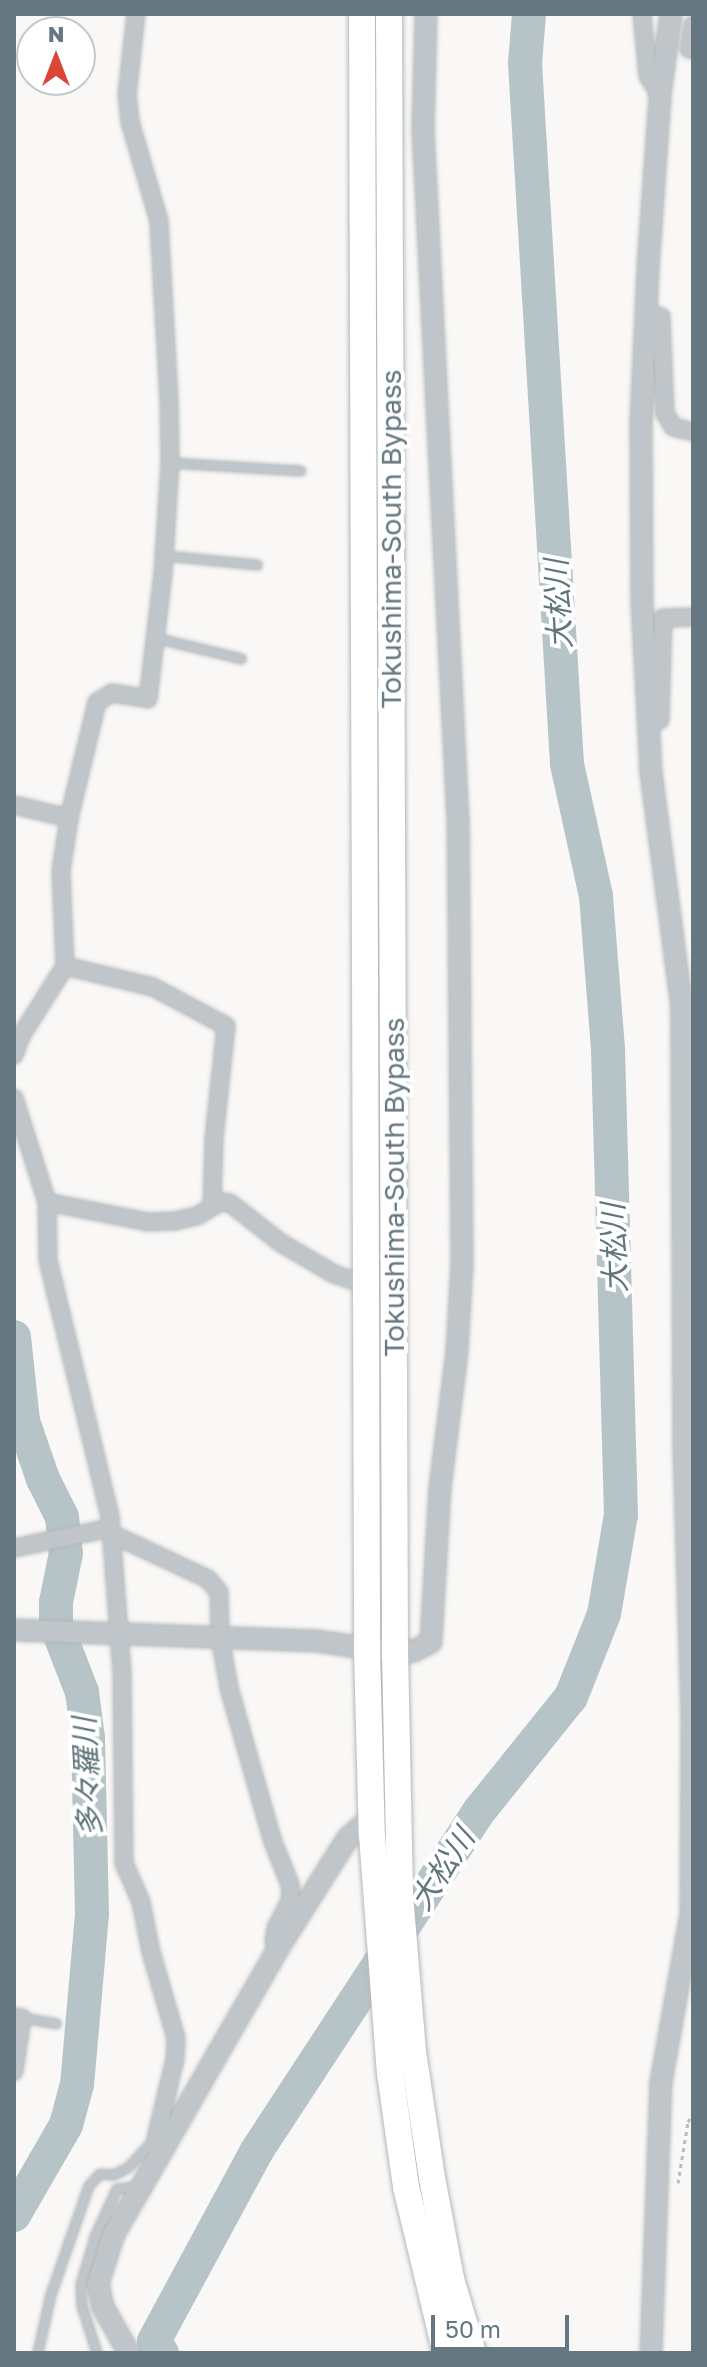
<!DOCTYPE html>
<html>
<head>
<meta charset="utf-8">
<style>
  body { margin:0 }
  #map { position:relative; width:707px; height:2367px; overflow:hidden; background:#f9f8f6; font-family:"Golos Text","Noto Sans JP",sans-serif }
  div>[style] { position:absolute }
  .stream>* { height:6px; margin:-3px; padding:0 3px; transform-origin:3px; border-radius:3px; background:#b7c4c7 }
  .river>* { height:34px; margin:-17px; padding:0 17px; transform-origin:17px; border-radius:17px; background:#b7c4c7 }
  .path>* { height:3px; margin-top:-1.5px; transform-origin:0; background:repeating-linear-gradient(90deg,#b8bcbe 0 4px,transparent 0 8px) }
  .roads { filter:drop-shadow(0 0 2px #b3b8bb) drop-shadow(0 0 2px #b3b8bb) }
  .service>* { height:8px; margin:-4px; padding:0 4px; transform-origin:4px; border-radius:4px; background:#bfc5c8 }
  .minor>* { height:16px; margin:-8px; padding:0 8px; transform-origin:8px; border-radius:8px; background:#bfc5c8 }
  .tertiary>* { height:20px; margin:-10px; padding:0 10px; transform-origin:10px; border-radius:10px; background:#bfc5c8 }
  .trunk>* { height:26px; margin:-13px; padding:0 13px; transform-origin:13px; border-radius:13px; background:#fff }
  span { translate:-50% -50%; white-space:nowrap; text-align:center; line-height:1.15; -webkit-text-stroke:8px #fff; paint-order:stroke }
  .street-label { font-size:28px; color:#657780 }
  .water-label { font-size:30px; color:#60767a; font-style:italic }
  .frame { position:absolute; inset:0; border:16px solid #657780; pointer-events:none }
  .north { position:absolute; left:16px; top:16px; width:80px; height:80px; box-sizing:border-box; background:#fff; border:2px solid #c1c9cc; border-radius:50%; rotate:0deg; font-size:22px; font-weight:700; line-height:32px; text-align:center; color:#657780 }
  .north::after { content:''; display:block; margin:auto; width:28px; height:36px; background:#da4735; clip-path:polygon(50% 0,100% 100%,50% 72%,0 100%) }
  .scale { position:absolute; left:431px; top:2315px; width:138px; height:36px; box-sizing:border-box; border:4px solid #657780; border-top:0; padding-left:10px; font-size:24px; line-height:28px; white-space:nowrap; color:#657780; -webkit-text-stroke:6px #fff; paint-order:stroke }
</style>
</head>
<body>
<div id="map">
  <div class="stream">
    <i style="left:138px;top:2353px;width:20px;rotate:-37deg"></i>
  </div>
  <div class="river">
    <i style="left:14px;top:1337px;width:84px;rotate:83.9deg"></i>
    <i style="left:23px;top:1421px;width:61px;rotate:71deg"></i>
    <i style="left:43px;top:1479px;width:42px;rotate:63.4deg"></i>
    <i style="left:62px;top:1517px;width:36px;rotate:84deg"></i>
    <i style="left:66px;top:1553px;width:50px;rotate:101.5deg"></i>
    <i style="left:56px;top:1602px;width:23px;rotate:90deg"></i>
    <i style="left:56px;top:1625px;width:72px;rotate:68.8deg"></i>
    <i style="left:82px;top:1692px;width:46px;rotate:82.6deg"></i>
    <i style="left:88px;top:1738px;width:176px;rotate:88.7deg"></i>
    <i style="left:92px;top:1914px;width:171px;rotate:95deg"></i>
    <i style="left:77px;top:2084px;width:42px;rotate:105deg"></i>
    <i style="left:66px;top:2125px;width:104px;rotate:120deg"></i>
    <i style="left:162px;top:2353px;width:14px;rotate:-124deg"></i>
    <i style="left:154px;top:2341px;width:215px;rotate:-61.6deg"></i>
    <i style="left:256px;top:2152px;width:409px;rotate:-56.8deg"></i>
    <i style="left:480px;top:1810px;width:145px;rotate:-51.2deg"></i>
    <i style="left:571px;top:1697px;width:89px;rotate:-68.3deg"></i>
    <i style="left:604px;top:1614px;width:100px;rotate:-80.3deg"></i>
    <i style="left:621px;top:1515px;width:466px;rotate:-91.6deg"></i>
    <i style="left:608px;top:1049px;width:153px;rotate:-94.5deg"></i>
    <i style="left:596px;top:896px;width:135px;rotate:-102.4deg"></i>
    <i style="left:567px;top:764px;width:702px;rotate:-93.43deg"></i>
    <i style="left:525px;top:63px;width:49px;rotate:-85.3deg"></i>
  </div>
  <div class="path">
    <i style="left:678px;top:2183px;width:62px;rotate:-80.7deg"></i>
    <i style="left:688px;top:2122px;width:10px;rotate:-61deg"></i>
  </div>
  <div class="roads">
    <div class="service">
      <i style="left:170px;top:463px;width:131px;rotate:3.5deg"></i>
      <i style="left:165px;top:556px;width:93px;rotate:5.5deg"></i>
      <i style="left:155px;top:638px;width:89px;rotate:13.6deg"></i>
      <i style="left:23px;top:2018px;width:34px;rotate:10deg"></i>
      <i style="left:38px;top:2353px;width:59px;rotate:-77.4deg"></i>
      <i style="left:51px;top:2295px;width:115px;rotate:-70.8deg"></i>
      <i style="left:89px;top:2186px;width:16px;rotate:-47deg"></i>
      <i style="left:100px;top:2174px;width:14px;rotate:4deg"></i>
      <i style="left:114px;top:2175px;width:16px;rotate:-27deg"></i>
      <i style="left:128px;top:2168px;width:41px;rotate:-47deg"></i>
      <i style="left:97px;top:2353px;width:49px;rotate:-107.7deg"></i>
      <i style="left:82px;top:2306px;width:21px;rotate:-93deg"></i>
      <i style="left:81px;top:2285px;width:50px;rotate:-73.7deg"></i>
      <i style="left:95px;top:2237px;width:53px;rotate:-65.4deg"></i>
      <i style="left:117px;top:2189px;width:22px;rotate:-5deg"></i>
    </div>
    <div class="minor">
      <i style="left:642px;top:14px;width:62px;rotate:84.5deg"></i>
      <i style="left:648px;top:76px;width:22px;rotate:58deg"></i>
      <i style="left:693px;top:25px;width:24px;rotate:99deg"></i>
      <i style="left:689px;top:49px;width:4px;rotate:14deg"></i>
      <i style="left:646px;top:312px;width:16px;rotate:18deg"></i>
      <i style="left:661px;top:317px;width:96px;rotate:87.6deg"></i>
      <i style="left:665px;top:413px;width:16px;rotate:60deg"></i>
      <i style="left:673px;top:427px;width:21px;rotate:14deg"></i>
      <i style="left:647px;top:723px;width:13px;rotate:-13deg"></i>
      <i style="left:660px;top:720px;width:102px;rotate:-88.3deg"></i>
      <i style="left:663px;top:618px;width:30px;rotate:-2deg"></i>
      <i style="left:14px;top:805px;width:57px;rotate:13.3deg"></i>
      <i style="left:65px;top:966px;width:90px;rotate:13.4deg"></i>
      <i style="left:153px;top:987px;width:83px;rotate:28.1deg"></i>
      <i style="left:226px;top:1026px;width:114px;rotate:96.1deg"></i>
      <i style="left:214px;top:1139px;width:67px;rotate:91.7deg"></i>
      <i style="left:14px;top:1055px;width:20px;rotate:-70deg"></i>
      <i style="left:21px;top:1036px;width:83px;rotate:-57.8deg"></i>
      <i style="left:65px;top:966px;width:95px;rotate:-92.4deg"></i>
      <i style="left:61px;top:871px;width:54px;rotate:-81.4deg"></i>
      <i style="left:69px;top:818px;width:119px;rotate:-76.4deg"></i>
      <i style="left:97px;top:702px;width:17px;rotate:-31deg"></i>
      <i style="left:112px;top:693px;width:36px;rotate:9deg"></i>
      <i style="left:148px;top:699px;width:126px;rotate:-83.2deg"></i>
      <i style="left:163px;top:574px;width:111px;rotate:-86.4deg"></i>
      <i style="left:170px;top:463px;width:62px;rotate:-90.9deg"></i>
      <i style="left:169px;top:401px;width:180px;rotate:-93.2deg"></i>
      <i style="left:159px;top:221px;width:103px;rotate:-106.3deg"></i>
      <i style="left:130px;top:122px;width:27px;rotate:-96deg"></i>
      <i style="left:127px;top:95px;width:81px;rotate:-83.7deg"></i>
      <i style="left:14px;top:1098px;width:109px;rotate:72.4deg"></i>
      <i style="left:47px;top:1202px;width:58px;rotate:89deg"></i>
      <i style="left:48px;top:1260px;width:263px;rotate:76.4deg"></i>
      <i style="left:110px;top:1516px;width:156px;rotate:85.6deg"></i>
      <i style="left:122px;top:1672px;width:191px;rotate:89.4deg"></i>
      <i style="left:124px;top:1863px;width:43px;rotate:66.4deg"></i>
      <i style="left:141px;top:1902px;width:51px;rotate:78.7deg"></i>
      <i style="left:151px;top:1952px;width:90px;rotate:73.8deg"></i>
      <i style="left:176px;top:2038px;width:21px;rotate:93deg"></i>
      <i style="left:175px;top:2059px;width:81px;rotate:103.5deg"></i>
      <i style="left:156px;top:2138px;width:12px;rotate:66deg"></i>
      <i style="left:47px;top:1202px;width:103px;rotate:11.2deg"></i>
      <i style="left:148px;top:1222px;width:27px;rotate:-2deg"></i>
      <i style="left:175px;top:1221px;width:23px;rotate:-13deg"></i>
      <i style="left:197px;top:1216px;width:27px;rotate:-31deg"></i>
      <i style="left:220px;top:1202px;width:10px;rotate:6deg"></i>
      <i style="left:230px;top:1203px;width:65px;rotate:38.1deg"></i>
      <i style="left:281px;top:1243px;width:61px;rotate:30.3deg"></i>
      <i style="left:334px;top:1274px;width:36px;rotate:19deg"></i>
      <i style="left:112px;top:1534px;width:106px;rotate:25.1deg"></i>
      <i style="left:208px;top:1579px;width:17px;rotate:50deg"></i>
      <i style="left:219px;top:1592px;width:45px;rotate:88.7deg"></i>
      <i style="left:220px;top:1637px;width:52px;rotate:80deg"></i>
      <i style="left:229px;top:1688px;width:160px;rotate:74.1deg"></i>
      <i style="left:273px;top:1842px;width:45px;rotate:68deg"></i>
      <i style="left:290px;top:1884px;width:15px;rotate:86deg"></i>
      <i style="left:291px;top:1899px;width:33px;rotate:117deg"></i>
      <i style="left:276px;top:1928px;width:13px;rotate:99deg"></i>
      <i style="left:274px;top:1941px;width:8px;rotate:50deg"></i>
      <i style="left:14px;top:1548px;width:98px;rotate:-11.8deg"></i>
      <i style="left:14px;top:2017px;width:8px;rotate:7deg"></i>
      <i style="left:22px;top:2018px;width:54px;rotate:98.6deg"></i>
    </div>
    <div class="tertiary">
      <i style="left:14px;top:1630px;width:303px;rotate:2.1deg"></i>
      <i style="left:317px;top:1641px;width:79px;rotate:8.7deg"></i>
      <i style="left:395px;top:1653px;width:19px;rotate:-6deg"></i>
      <i style="left:414px;top:1651px;width:19px;rotate:-28deg"></i>
      <i style="left:431px;top:1642px;width:154px;rotate:-86.7deg"></i>
      <i style="left:440px;top:1488px;width:138px;rotate:-82.9deg"></i>
      <i style="left:457px;top:1351px;width:87px;rotate:-86.7deg"></i>
      <i style="left:462px;top:1264px;width:444px;rotate:-90.5deg"></i>
      <i style="left:458px;top:820px;width:691px;rotate:-92.9deg"></i>
      <i style="left:423px;top:130px;width:116px;rotate:-88.5deg"></i>
      <i style="left:129px;top:2353px;width:53px;rotate:-119.5deg"></i>
      <i style="left:103px;top:2307px;width:24px;rotate:-102deg"></i>
      <i style="left:98px;top:2284px;width:52px;rotate:-72.3deg"></i>
      <i style="left:114px;top:2234px;width:331px;rotate:-60.1deg"></i>
      <i style="left:279px;top:1947px;width:129px;rotate:-57.7deg"></i>
      <i style="left:348px;top:1838px;width:30px;rotate:-41deg"></i>
      <i style="left:651px;top:2353px;width:271px;rotate:-87.9deg"></i>
      <i style="left:661px;top:2082px;width:172px;rotate:-79.9deg"></i>
      <i style="left:691px;top:1913px;width:195px;rotate:-89.7deg"></i>
      <i style="left:692px;top:1718px;width:275px;rotate:-91.7deg"></i>
      <i style="left:684px;top:1443px;width:435px;rotate:-90.3deg"></i>
      <i style="left:682px;top:1008px;width:237px;rotate:-97.5deg"></i>
      <i style="left:651px;top:773px;width:170px;rotate:-93deg"></i>
      <i style="left:642px;top:603px;width:179px;rotate:-90.3deg"></i>
      <i style="left:641px;top:424px;width:156px;rotate:-87.4deg"></i>
      <i style="left:648px;top:268px;width:173px;rotate:-86deg"></i>
      <i style="left:660px;top:95px;width:82px;rotate:-82.3deg"></i>
    </div>
    <div class="trunk">
      <i style="left:362px;top:14px;width:1636px;rotate:89.82deg"></i>
      <i style="left:367px;top:1650px;width:185px;rotate:88.5deg"></i>
      <i style="left:372px;top:1835px;width:239px;rotate:85.7deg"></i>
      <i style="left:390px;top:2073px;width:115px;rotate:82deg"></i>
      <i style="left:406px;top:2187px;width:171px;rotate:76.5deg"></i>
      <i style="left:389px;top:14px;width:1639px;rotate:89.79deg"></i>
      <i style="left:395px;top:1653px;width:241px;rotate:88.8deg"></i>
      <i style="left:400px;top:1894px;width:159px;rotate:85.3deg"></i>
      <i style="left:413px;top:2052px;width:127px;rotate:81.4deg"></i>
      <i style="left:432px;top:2178px;width:103px;rotate:79.3deg"></i>
      <i style="left:451px;top:2279px;width:77px;rotate:73.4deg"></i>
    </div>
  </div>
  <div class="street-label">
    <span style="left:391px;top:539px;rotate:-90deg">Tokushima-South Bypass</span>
    <span style="left:394px;top:1187px;rotate:-90deg">Tokushima-South Bypass</span>
  </div>
  <div class="water-label">
    <span style="left:558px;top:604px;rotate:-93deg">大松川</span>
    <span style="left:614px;top:1248px;rotate:-92deg">大松川</span>
    <span style="left:87px;top:1777px;rotate:-93deg">多々羅川</span>
    <span style="left:442px;top:1869px;rotate:-57deg">大松川</span>
  </div>
  <div class="frame"></div>
  <div class="north">N</div>
  <div class="scale">50 m</div>
</div>
</body>
</html>
